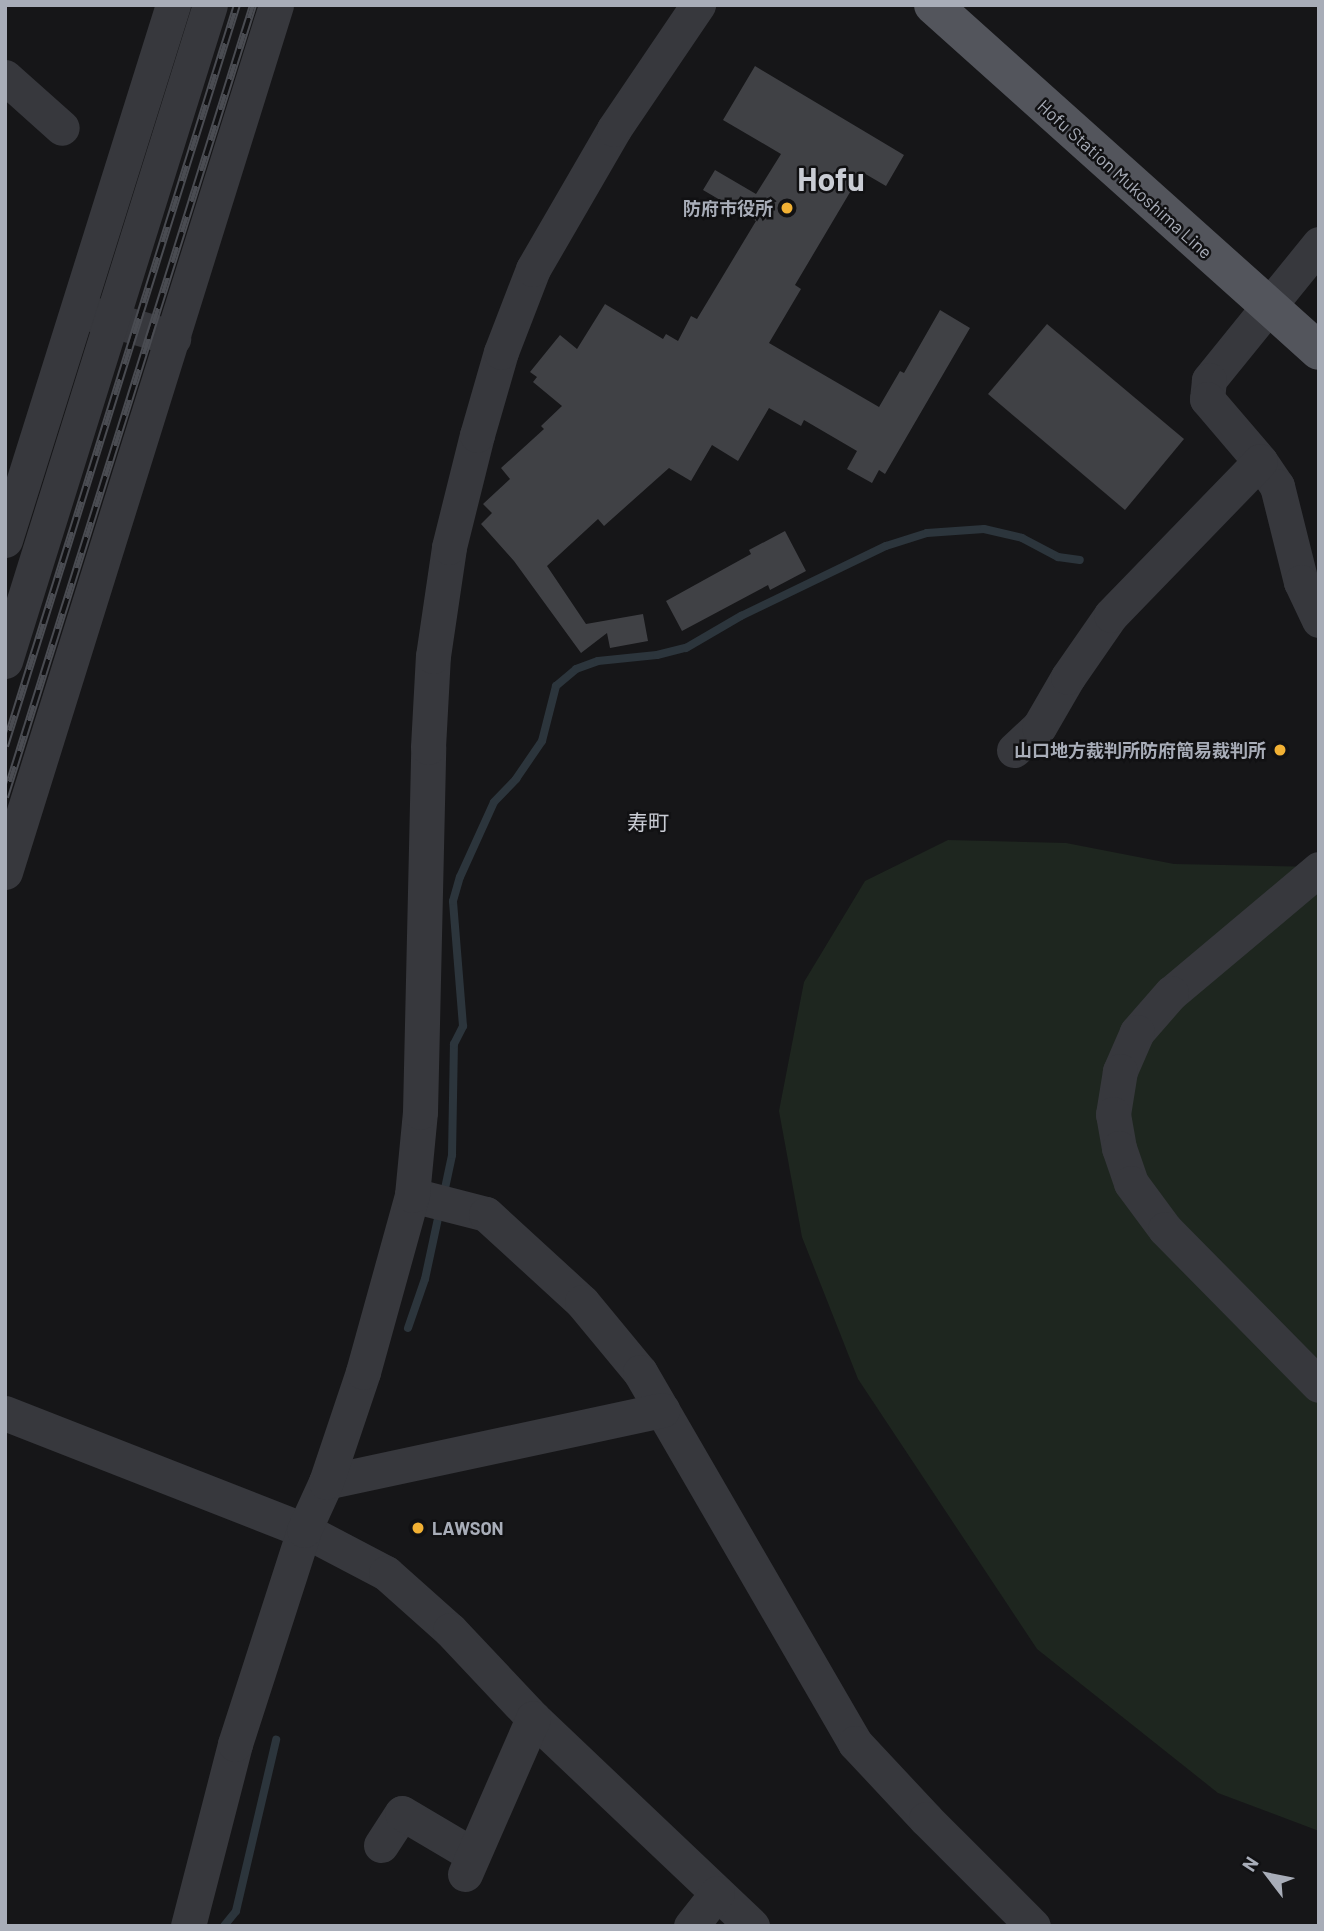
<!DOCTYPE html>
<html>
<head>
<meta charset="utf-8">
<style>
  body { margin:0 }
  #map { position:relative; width:1324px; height:1931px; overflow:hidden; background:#161618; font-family:Barlow,"Noto Sans JP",sans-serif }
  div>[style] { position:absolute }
  .green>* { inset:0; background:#1e261f }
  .stream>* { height:8px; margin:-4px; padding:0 4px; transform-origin:4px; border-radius:4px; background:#2c353c }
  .building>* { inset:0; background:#404145 }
  .minor>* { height:35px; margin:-17.5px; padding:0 17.5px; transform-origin:17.5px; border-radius:17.5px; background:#37383d }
  .major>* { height:38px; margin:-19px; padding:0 19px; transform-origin:19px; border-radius:19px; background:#53555c }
  .rail>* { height:8px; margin-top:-4px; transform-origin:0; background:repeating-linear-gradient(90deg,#111113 0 16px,#4a4c52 0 32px); box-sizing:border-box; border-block:2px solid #4a4c52 }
  .dots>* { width:19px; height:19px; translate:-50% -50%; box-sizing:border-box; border:4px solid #111113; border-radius:50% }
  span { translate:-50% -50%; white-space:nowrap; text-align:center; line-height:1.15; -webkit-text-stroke:5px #111113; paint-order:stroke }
  .street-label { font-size:18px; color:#a8adb8 }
  .poi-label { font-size:18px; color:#a8adb8; font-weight:700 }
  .right { translate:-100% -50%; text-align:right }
  .left { translate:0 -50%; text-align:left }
  .quarter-label { font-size:21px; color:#c9ccd4 }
  .town-label { font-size:32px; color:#c9ccd4; font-weight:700 }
  .frame { position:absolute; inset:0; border:7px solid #a8adb8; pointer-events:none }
  .north { position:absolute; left:1233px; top:1840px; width:70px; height:70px; -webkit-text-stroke:5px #111113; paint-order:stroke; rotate:302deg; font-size:19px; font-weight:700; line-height:28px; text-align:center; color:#a8adb8 }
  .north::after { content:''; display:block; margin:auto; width:24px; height:32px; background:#a8adb8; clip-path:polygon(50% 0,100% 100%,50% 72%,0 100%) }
</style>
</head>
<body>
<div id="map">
  <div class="green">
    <i style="clip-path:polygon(948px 840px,1066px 843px,1174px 864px,1319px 867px,1319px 1831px,1218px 1793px,1037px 1649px,858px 1379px,802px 1237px,779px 1111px,804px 982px,865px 881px)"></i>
  </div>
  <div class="stream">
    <i style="left:444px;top:1193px;width:39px;rotate:-78deg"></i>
    <i style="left:452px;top:1155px;width:111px;rotate:-89deg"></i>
    <i style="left:454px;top:1044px;width:20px;rotate:-63deg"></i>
    <i style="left:463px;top:1026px;width:125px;rotate:-94.6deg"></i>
    <i style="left:453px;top:901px;width:25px;rotate:-74deg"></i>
    <i style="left:460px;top:877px;width:82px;rotate:-65.6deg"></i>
    <i style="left:494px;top:802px;width:32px;rotate:-46deg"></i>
    <i style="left:516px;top:779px;width:46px;rotate:-55.6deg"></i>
    <i style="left:542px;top:741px;width:57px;rotate:-75.7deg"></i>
    <i style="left:556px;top:686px;width:26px;rotate:-40deg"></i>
    <i style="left:576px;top:669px;width:23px;rotate:-20deg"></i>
    <i style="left:598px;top:661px;width:59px;rotate:-5.8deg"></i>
    <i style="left:657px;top:655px;width:30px;rotate:-14deg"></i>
    <i style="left:686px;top:648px;width:64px;rotate:-30.2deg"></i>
    <i style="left:741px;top:616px;width:161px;rotate:-25.8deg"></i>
    <i style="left:886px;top:546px;width:43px;rotate:-17.6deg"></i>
    <i style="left:927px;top:533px;width:57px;rotate:-4deg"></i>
    <i style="left:984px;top:529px;width:39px;rotate:13deg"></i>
    <i style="left:1022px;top:538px;width:41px;rotate:27.8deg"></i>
    <i style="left:1058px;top:557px;width:22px;rotate:8deg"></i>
    <i style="left:408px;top:1328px;width:52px;rotate:-70.9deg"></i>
    <i style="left:425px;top:1279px;width:72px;rotate:-77.9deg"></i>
    <i style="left:224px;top:1926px;width:19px;rotate:-51deg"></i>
    <i style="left:236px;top:1911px;width:176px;rotate:-76.8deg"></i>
  </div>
  <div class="building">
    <i style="clip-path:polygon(755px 66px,904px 155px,886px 186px,862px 172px,795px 285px,801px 289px,769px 343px,879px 407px,900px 371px,904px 373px,940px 310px,970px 328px,885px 474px,879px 470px,872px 483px,847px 469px,857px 451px,804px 420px,801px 426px,769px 408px,738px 461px,712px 445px,691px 481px,669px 468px,604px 526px,598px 519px,547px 566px,586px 624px,643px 614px,648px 641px,610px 648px,607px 633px,581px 653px,514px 561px,481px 524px,492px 513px,483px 504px,510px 479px,501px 468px,544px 429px,541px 426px,562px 406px,533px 382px,537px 377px,530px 372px,560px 335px,577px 349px,605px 304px,663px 339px,666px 334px,678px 341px,691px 316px,697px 319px,756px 221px,703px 190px,715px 170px,756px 194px,781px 154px,723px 120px)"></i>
    <i style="clip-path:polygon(1047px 324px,1184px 439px,1125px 510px,988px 394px)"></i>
    <i style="clip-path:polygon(785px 531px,806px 571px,770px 590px,768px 585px,682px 631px,666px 601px,751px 554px,749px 550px)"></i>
  </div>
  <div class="minor">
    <i style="left:5px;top:77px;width:76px;rotate:41.8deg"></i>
    <i style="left:1319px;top:244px;width:175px;rotate:129deg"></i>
    <i style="left:1209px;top:380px;width:19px;rotate:96deg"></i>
    <i style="left:1207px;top:399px;width:82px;rotate:49.5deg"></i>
    <i style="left:1260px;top:461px;width:30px;rotate:56deg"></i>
    <i style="left:1277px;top:486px;width:99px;rotate:76deg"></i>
    <i style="left:1301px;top:582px;width:42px;rotate:64.7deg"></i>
    <i style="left:89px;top:313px;width:88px;rotate:16.6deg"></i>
    <i style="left:5px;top:540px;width:561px;rotate:-72.57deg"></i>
    <i style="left:5px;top:661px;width:687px;rotate:-72.65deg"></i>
    <i style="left:1014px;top:750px;width:34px;rotate:-43deg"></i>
    <i style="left:1039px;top:727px;width:58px;rotate:-59.9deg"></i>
    <i style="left:1068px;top:677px;width:75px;rotate:-55.3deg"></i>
    <i style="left:1111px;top:615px;width:214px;rotate:-45.9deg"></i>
    <i style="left:1319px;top:869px;width:193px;rotate:140deg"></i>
    <i style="left:1171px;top:993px;width:52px;rotate:131.1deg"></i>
    <i style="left:1137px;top:1032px;width:43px;rotate:113.6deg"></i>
    <i style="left:1120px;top:1071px;width:44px;rotate:99.2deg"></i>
    <i style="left:1113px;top:1114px;width:35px;rotate:80deg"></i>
    <i style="left:1119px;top:1148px;width:37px;rotate:71deg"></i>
    <i style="left:1131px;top:1183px;width:57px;rotate:53.5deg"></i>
    <i style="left:1165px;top:1229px;width:219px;rotate:45.4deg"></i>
    <i style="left:5px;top:872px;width:908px;rotate:-72.64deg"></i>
    <i style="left:412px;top:1195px;width:76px;rotate:14.4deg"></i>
    <i style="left:486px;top:1214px;width:130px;rotate:42.5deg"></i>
    <i style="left:582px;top:1302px;width:91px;rotate:50.4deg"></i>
    <i style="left:640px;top:1372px;width:429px;rotate:59.9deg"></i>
    <i style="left:855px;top:1743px;width:104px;rotate:46.9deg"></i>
    <i style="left:926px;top:1819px;width:151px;rotate:45deg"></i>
    <i style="left:5px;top:1413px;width:321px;rotate:21.4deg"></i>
    <i style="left:304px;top:1530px;width:93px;rotate:27.7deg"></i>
    <i style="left:386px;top:1573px;width:86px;rotate:41.7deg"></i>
    <i style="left:450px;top:1630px;width:121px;rotate:46.7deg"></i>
    <i style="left:533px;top:1718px;width:302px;rotate:43.5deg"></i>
    <i style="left:326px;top:1482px;width:344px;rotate:-12.1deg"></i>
    <i style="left:381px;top:1845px;width:38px;rotate:-57deg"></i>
    <i style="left:402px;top:1813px;width:82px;rotate:30.6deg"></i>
    <i style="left:465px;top:1874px;width:170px;rotate:-66.4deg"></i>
    <i style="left:188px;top:1926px;width:188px;rotate:-75.5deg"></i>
    <i style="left:235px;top:1744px;width:225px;rotate:-72.1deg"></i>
    <i style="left:304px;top:1530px;width:53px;rotate:-65.4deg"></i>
    <i style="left:326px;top:1482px;width:116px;rotate:-71.4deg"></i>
    <i style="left:363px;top:1372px;width:184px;rotate:-74.5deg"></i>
    <i style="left:412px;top:1195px;width:83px;rotate:-84.5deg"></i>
    <i style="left:420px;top:1112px;width:365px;rotate:-88.7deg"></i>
    <i style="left:428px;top:747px;width:91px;rotate:-86.9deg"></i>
    <i style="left:433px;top:656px;width:110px;rotate:-81.6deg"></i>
    <i style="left:449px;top:547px;width:115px;rotate:-76deg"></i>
    <i style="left:477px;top:435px;width:86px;rotate:-73.9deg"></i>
    <i style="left:501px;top:352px;width:89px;rotate:-68.9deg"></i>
    <i style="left:533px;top:269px;width:162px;rotate:-59.9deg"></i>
    <i style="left:614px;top:129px;width:150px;rotate:-55.9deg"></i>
    <i style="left:691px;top:1926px;width:42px;rotate:-51.8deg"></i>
  </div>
  <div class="major">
    <i style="left:933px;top:5px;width:518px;rotate:41.87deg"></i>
  </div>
  <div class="rail">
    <i style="left:5px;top:746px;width:776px;rotate:-72.62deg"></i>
    <i style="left:5px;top:797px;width:830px;rotate:-72.61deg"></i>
  </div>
  <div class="dots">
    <i style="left:787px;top:208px;background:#f2b134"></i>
    <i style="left:1280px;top:750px;background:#f2b134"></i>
    <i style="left:418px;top:1528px;background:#f2b134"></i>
  </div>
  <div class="street-label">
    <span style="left:1125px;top:179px;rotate:42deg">Hofu Station Mukoshima Line</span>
  </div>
  <div class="poi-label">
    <span class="right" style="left:773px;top:208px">防府市役所</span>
    <span class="right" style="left:1266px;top:750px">山口地方裁判所防府簡易裁判所</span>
    <span class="left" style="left:432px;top:1528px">LAWSON</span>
  </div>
  <div class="quarter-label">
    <span style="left:648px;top:822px">寿町</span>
  </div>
  <div class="town-label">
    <span style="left:831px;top:178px">Hofu</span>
  </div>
  <div class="frame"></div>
  <div class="north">N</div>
</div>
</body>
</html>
